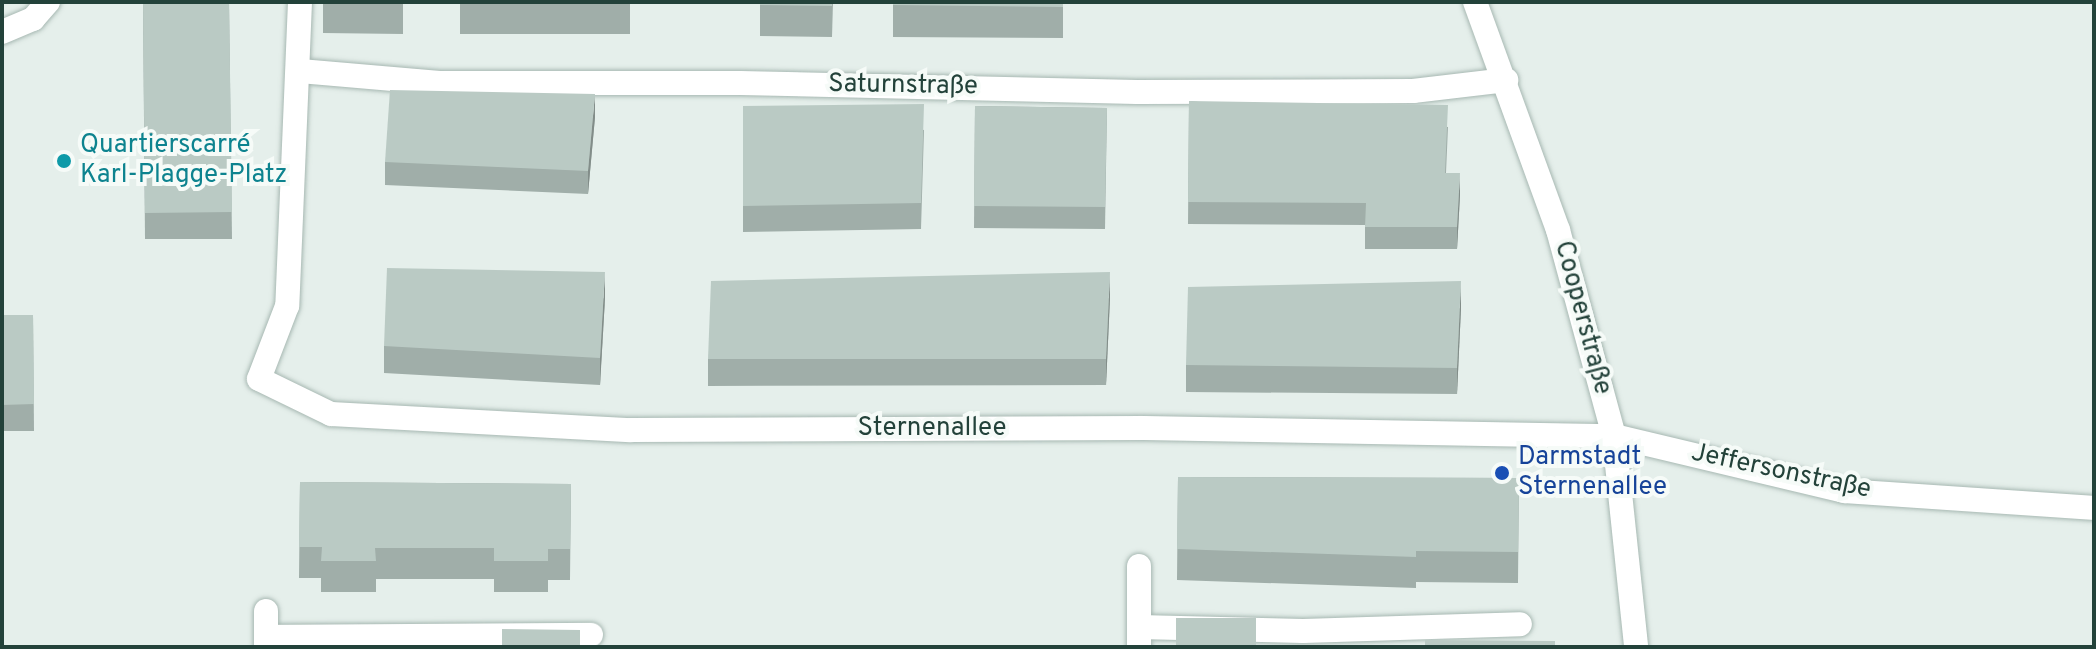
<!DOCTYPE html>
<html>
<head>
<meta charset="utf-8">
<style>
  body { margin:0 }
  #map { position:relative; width:2096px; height:649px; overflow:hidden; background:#e5efeb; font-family:Overpass,sans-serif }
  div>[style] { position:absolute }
  .roads { filter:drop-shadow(0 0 2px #a7b8b2) drop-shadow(0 0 2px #a7b8b2) }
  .minor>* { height:24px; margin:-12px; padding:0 12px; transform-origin:12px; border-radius:12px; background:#fff }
  .wall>* { inset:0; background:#a0aea9 }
  .shaded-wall>* { inset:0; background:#828d89 }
  .building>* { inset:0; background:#bacac4 }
  .dots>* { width:22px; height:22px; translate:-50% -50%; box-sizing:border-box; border:4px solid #f6fbf8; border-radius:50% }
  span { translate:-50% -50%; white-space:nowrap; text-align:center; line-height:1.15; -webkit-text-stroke:8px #f6fbf8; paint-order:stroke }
  .street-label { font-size:26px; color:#23423a }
  .culture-label { font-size:26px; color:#0d838f }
  .left { translate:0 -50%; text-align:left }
  .transit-label { font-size:26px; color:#164399 }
  .frame { position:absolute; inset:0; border:4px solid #23423a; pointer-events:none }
</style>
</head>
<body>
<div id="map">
  <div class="roads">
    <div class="minor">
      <i style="left:300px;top:2px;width:304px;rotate:92.4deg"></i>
      <i style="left:287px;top:306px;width:78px;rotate:111deg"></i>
      <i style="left:259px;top:379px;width:80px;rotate:25.9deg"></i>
      <i style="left:331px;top:414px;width:300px;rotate:3.1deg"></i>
      <i style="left:631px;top:430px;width:511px;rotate:-0.22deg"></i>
      <i style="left:1142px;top:428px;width:472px;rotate:1deg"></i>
      <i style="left:1614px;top:436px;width:237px;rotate:13.4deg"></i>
      <i style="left:1845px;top:491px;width:250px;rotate:3.9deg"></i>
      <i style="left:1475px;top:2px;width:243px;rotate:70deg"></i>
      <i style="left:1558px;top:230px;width:213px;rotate:74.8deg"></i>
      <i style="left:1614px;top:436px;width:212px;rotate:84deg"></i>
      <i style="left:2px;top:32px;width:34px;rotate:-23deg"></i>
      <i style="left:33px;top:19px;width:23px;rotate:-49deg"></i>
      <i style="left:300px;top:71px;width:140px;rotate:4.9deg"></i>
      <i style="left:439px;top:83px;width:301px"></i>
      <i style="left:740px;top:83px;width:397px;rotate:1.3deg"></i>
      <i style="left:1137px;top:92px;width:276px;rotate:-0.2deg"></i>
      <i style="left:1413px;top:91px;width:94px;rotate:-6.7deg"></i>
      <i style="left:1139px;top:627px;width:164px;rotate:1.4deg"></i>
      <i style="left:1303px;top:631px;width:217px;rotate:-1.8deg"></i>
      <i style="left:266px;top:637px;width:325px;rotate:-0.4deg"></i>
      <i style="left:266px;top:647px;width:36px;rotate:-90deg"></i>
      <i style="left:1139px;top:647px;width:81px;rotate:-90deg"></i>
    </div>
  </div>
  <div class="wall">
    <i style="clip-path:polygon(143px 2px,229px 2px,232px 239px,145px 239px)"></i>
    <i style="clip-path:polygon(323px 2px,403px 2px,403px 34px,323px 33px)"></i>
    <i style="clip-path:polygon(460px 2px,630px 2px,630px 34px,460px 34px)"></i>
    <i style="clip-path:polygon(760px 2px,833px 2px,832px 37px,760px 36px)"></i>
    <i style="clip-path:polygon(893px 2px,1063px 2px,1063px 38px,893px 37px)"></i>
    <i style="clip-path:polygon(1189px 101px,1448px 127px,1446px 173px,1460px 195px,1457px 249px,1365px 249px,1365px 225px,1188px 224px)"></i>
    <i style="clip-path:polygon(743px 106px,924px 130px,921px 229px,743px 232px)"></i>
    <i style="clip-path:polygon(975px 106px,1107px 108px,1105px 229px,974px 228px)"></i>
    <i style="clip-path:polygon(595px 117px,588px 194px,385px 185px,385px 162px)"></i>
    <i style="clip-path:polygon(605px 298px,600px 385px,384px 373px,384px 346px)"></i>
    <i style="clip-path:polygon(1110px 298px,1106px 385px,708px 386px,708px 359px)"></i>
    <i style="clip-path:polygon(1461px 308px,1457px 394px,1186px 392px,1186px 365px)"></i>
    <i style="clip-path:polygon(2px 315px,33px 315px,34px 431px,2px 431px)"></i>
    <i style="clip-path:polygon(1178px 477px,1519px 478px,1518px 583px,1416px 582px,1416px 588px,1177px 580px)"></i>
    <i style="clip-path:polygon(300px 482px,571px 484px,570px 580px,548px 580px,548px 592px,494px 592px,494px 579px,376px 579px,376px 592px,321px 592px,321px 578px,299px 578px)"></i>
  </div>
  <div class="shaded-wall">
    <i style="clip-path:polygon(595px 94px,595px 117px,588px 194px,588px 171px)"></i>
    <i style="clip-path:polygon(1460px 173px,1460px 195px,1457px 249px,1457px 227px)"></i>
    <i style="clip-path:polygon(605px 272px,605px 298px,600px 385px,600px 358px)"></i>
    <i style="clip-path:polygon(1110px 272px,1110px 298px,1106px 385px,1106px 359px)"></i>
    <i style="clip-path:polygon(1461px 281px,1461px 308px,1457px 394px,1457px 368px)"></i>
  </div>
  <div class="building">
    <i style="clip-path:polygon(143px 2px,229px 2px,232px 212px,145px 213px)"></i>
    <i style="clip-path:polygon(323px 2px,403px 2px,403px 3px,323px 3px)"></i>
    <i style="clip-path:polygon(460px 2px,630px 2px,630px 3px,460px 3px)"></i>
    <i style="clip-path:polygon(760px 2px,832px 2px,832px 6px,760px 5px)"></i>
    <i style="clip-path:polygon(893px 2px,1063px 2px,1063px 7px,893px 5px)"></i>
    <i style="clip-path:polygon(390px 90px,595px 94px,588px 171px,385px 162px)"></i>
    <i style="clip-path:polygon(1189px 101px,1448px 105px,1445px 173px,1460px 173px,1457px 227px,1365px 227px,1366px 203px,1188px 202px)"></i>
    <i style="clip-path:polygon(924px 104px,921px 203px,743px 206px,743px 106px)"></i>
    <i style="clip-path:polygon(975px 106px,1107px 108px,1105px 207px,974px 206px)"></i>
    <i style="clip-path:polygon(387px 268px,605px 272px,600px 358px,384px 346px)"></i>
    <i style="clip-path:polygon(1110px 272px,1106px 359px,708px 359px,711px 281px)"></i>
    <i style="clip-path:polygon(1461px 281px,1457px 368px,1186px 365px,1188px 287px)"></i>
    <i style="clip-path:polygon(2px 315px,33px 315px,34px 404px,2px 405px)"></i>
    <i style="clip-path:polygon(1178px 477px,1519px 478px,1518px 552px,1416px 551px,1416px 557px,1177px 549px)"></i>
    <i style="clip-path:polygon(300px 482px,571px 484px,570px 549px,548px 549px,548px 561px,494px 561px,494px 548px,375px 548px,376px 561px,321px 561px,322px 547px,299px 547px)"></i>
    <i style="clip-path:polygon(1176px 618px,1256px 618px,1256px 647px,1176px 647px)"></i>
    <i style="clip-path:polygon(502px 629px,580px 630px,580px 647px,502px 647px)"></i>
    <i style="clip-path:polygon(1425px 640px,1555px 641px,1555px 647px,1425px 647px)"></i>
  </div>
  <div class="dots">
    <i style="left:64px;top:161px;background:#0f9aa8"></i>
    <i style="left:1502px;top:473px;background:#1a4fb4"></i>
  </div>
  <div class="street-label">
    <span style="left:903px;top:86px;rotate:1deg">Saturnstraße</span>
    <span style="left:1582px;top:318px;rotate:75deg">Cooperstraße</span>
    <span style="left:932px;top:429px">Sternenallee</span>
    <span style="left:1781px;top:472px;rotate:12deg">Jeffersonstraße</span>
  </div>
  <div class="culture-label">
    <span class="left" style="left:80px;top:161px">Quartierscarré<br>Karl-Plagge-Platz</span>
  </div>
  <div class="transit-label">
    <span class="left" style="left:1518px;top:473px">Darmstadt<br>Sternenallee</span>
  </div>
  <div class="frame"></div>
</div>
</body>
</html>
